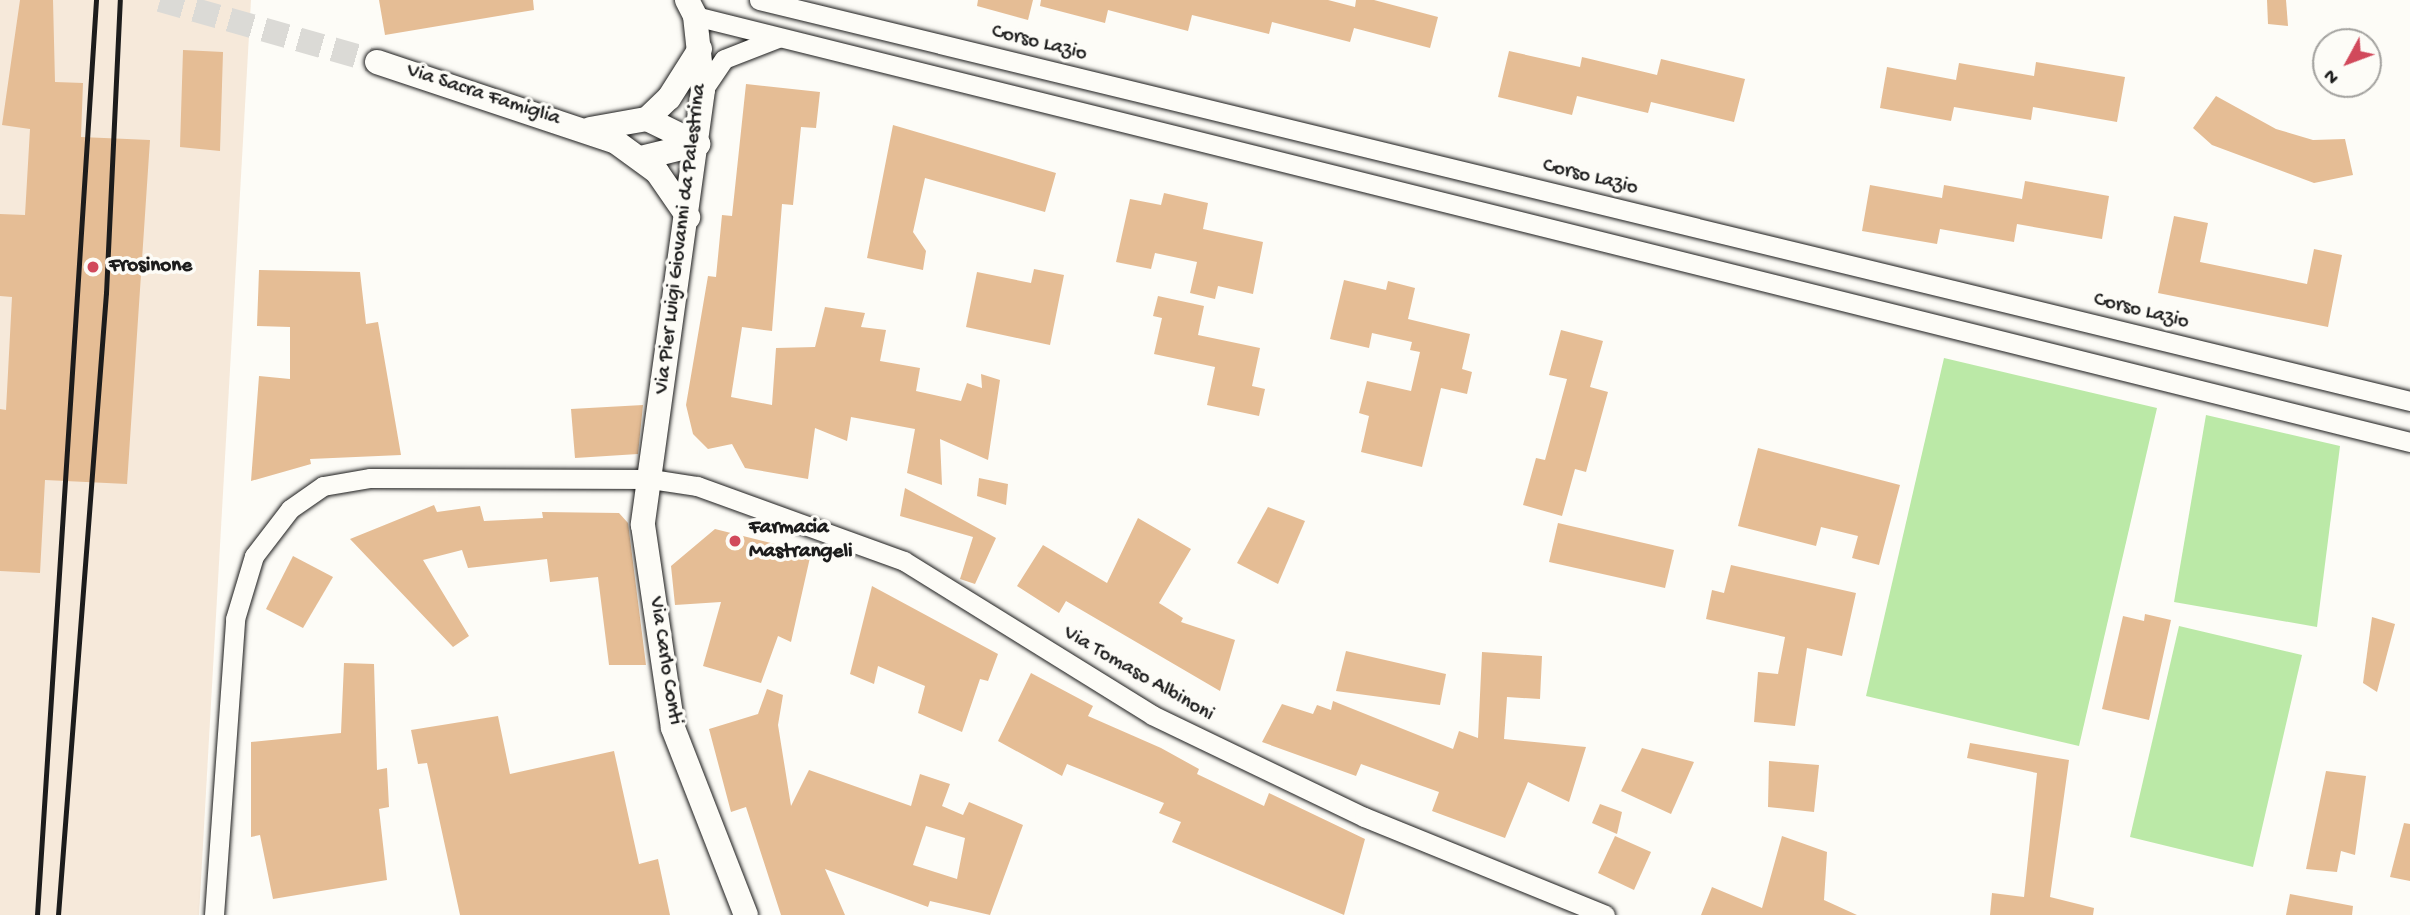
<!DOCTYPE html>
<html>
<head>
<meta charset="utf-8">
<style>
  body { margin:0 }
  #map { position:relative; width:2410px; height:915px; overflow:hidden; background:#fdfcf7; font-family:"Gochi Hand",sans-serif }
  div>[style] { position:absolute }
  .built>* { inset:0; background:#f6e9da }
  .green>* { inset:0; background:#bbe9a7 }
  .building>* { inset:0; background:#e5bd95 }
  .tertiary-tunnel>* { height:24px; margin-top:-12px; transform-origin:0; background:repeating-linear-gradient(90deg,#dbdad6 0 24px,transparent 0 36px) }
  .roads { filter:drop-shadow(0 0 2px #1c1c1c) drop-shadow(0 0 2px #1c1c1c) }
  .minor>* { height:19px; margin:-9.5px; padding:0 9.5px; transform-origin:9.5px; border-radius:9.5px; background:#fdfcf7 }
  .tertiary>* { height:24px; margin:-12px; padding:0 12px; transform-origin:12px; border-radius:12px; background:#fdfcf7 }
  .rail>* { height:5px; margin:-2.5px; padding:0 2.5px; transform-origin:2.5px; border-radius:2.5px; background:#1c1c1c }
  .dots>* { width:19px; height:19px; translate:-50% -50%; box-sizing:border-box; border:4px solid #fdfcf7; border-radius:50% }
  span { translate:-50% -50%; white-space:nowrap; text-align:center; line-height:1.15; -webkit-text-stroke:7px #fdfcf7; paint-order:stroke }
  .street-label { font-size:21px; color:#1c1c1c }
  .poi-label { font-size:21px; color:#1c1c1c; font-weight:700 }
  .left { translate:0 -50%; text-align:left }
  .north { position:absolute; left:2312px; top:28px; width:70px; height:70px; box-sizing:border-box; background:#fdfcf7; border:2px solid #a3a29f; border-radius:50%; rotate:229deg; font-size:19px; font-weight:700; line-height:28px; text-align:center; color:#1c1c1c }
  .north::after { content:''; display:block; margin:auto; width:24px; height:32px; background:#d1495b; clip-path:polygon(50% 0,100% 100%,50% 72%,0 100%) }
</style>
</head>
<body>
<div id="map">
  <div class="built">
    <i style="clip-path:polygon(0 0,251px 0,199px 915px,0 915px)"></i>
  </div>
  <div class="green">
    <i style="clip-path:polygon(1944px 358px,2157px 408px,2079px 746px,1866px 696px)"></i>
    <i style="clip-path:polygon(2206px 415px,2340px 446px,2317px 627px,2174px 602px)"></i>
    <i style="clip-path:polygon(2179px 626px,2302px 655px,2253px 867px,2130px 837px)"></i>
  </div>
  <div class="building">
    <i style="clip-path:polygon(20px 0,53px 0,55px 82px,83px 83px,81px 137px,150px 140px,127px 484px,45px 480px,40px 573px,0 571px,0 409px,6px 410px,12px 297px,0 296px,0 214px,25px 215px,30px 129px,2px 125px)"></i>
    <i style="clip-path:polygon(379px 0,533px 0,534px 10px,385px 35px)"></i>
    <i style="clip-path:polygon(978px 0,1033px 0,1028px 20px,977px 6px)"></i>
    <i style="clip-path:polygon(1041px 0,1328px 0,1355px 7px,1356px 0,1374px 0,1438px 17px,1430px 48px,1354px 28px,1350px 42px,1272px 22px,1269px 34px,1192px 15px,1188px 31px,1108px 10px,1105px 23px,1040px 6px)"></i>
    <i style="clip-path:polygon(2267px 0,2286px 0,2288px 26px,2268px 24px)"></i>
    <i style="clip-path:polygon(183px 50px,223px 52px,220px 151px,180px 147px)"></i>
    <i style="clip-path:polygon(1509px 51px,1580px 67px,1582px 57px,1657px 75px,1661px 59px,1745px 79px,1734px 122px,1651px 102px,1648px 113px,1577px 96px,1572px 115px,1498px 97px)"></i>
    <i style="clip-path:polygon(2036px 62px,2125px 77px,2117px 122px,2033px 107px,2031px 120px,1954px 107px,1951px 121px,1880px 108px,1887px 67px,1956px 80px,1959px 63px,2034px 76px)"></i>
    <i style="clip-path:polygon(746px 84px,820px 92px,816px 128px,801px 127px,793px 205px,782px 204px,772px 331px,742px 327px,731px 397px,772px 405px,776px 348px,815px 347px,825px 307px,865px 313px,861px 327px,886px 330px,880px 361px,920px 368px,916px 391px,961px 401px,967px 383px,982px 388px,981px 374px,1000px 380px,988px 460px,940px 439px,942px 485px,907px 473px,915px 429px,851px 417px,847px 441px,815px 428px,808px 479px,745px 468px,732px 444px,708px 449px,693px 434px,686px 405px,708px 276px,716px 277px,722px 215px,732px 216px)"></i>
    <i style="clip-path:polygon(2216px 96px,2276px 129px,2313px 140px,2345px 139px,2353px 175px,2314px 183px,2212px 145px,2193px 128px)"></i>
    <i style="clip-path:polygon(893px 125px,1056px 173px,1045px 212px,925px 178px,913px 232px,926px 251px,923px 270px,867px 258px)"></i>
    <i style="clip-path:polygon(2025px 181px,2109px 196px,2102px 239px,2017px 224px,2014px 242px,1940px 229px,1937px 244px,1862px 231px,1870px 185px,1942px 198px,1944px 185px,2022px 199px)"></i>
    <i style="clip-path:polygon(1164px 193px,1208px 203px,1203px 229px,1263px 242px,1253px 294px,1218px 286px,1215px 299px,1190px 293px,1197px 262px,1155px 253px,1151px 269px,1116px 262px,1130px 199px,1161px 205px)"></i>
    <i style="clip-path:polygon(2174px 216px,2208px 223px,2200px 262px,2307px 284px,2314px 249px,2342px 255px,2328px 327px,2158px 293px)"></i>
    <i style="clip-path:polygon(1034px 269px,1064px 275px,1050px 345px,966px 327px,977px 272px,1031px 283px)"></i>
    <i style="clip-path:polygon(259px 270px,360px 272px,366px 324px,378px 322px,401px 455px,310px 459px,311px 464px,251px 481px,259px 376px,290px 379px,290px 327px,257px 326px)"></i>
    <i style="clip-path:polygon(1344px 280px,1386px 290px,1388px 281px,1415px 288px,1408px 319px,1470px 334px,1462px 369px,1472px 372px,1467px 394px,1441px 388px,1422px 467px,1361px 452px,1369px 416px,1359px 413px,1367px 381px,1411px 391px,1420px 352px,1410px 350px,1412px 342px,1372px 333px,1369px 348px,1330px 339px)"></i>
    <i style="clip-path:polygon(1158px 296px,1204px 306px,1198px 335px,1260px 348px,1252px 386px,1265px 389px,1259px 416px,1207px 405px,1215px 367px,1154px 354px,1162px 318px,1153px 316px)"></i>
    <i style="clip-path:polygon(1561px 330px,1603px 341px,1590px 387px,1608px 392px,1586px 472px,1575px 469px,1562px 516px,1523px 505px,1536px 458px,1545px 460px,1567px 379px,1549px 375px)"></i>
    <i style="clip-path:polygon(643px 405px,638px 454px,575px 458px,571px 409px)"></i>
    <i style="clip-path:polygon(1758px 448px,1900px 485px,1879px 565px,1852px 558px,1858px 536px,1821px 527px,1816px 546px,1738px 526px)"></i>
    <i style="clip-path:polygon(979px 478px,1008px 484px,1006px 505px,977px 496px)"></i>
    <i style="clip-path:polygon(905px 488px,996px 538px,975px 584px,960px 579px,973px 537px,900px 516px)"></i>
    <i style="clip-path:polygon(434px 505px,437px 512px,480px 506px,484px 521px,543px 518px,542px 512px,619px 513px,628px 523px,646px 665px,609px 665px,598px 577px,550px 582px,547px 559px,468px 568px,462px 550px,423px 560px,469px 636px,453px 647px,350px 539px)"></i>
    <i style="clip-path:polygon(1268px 507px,1305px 521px,1278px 584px,1237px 563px)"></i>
    <i style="clip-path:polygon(1138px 518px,1191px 549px,1159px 603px,1183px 618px,1181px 622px,1235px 640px,1220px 691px,1066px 601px,1059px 613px,1017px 586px,1043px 545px,1107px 583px)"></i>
    <i style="clip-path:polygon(1558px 523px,1674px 550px,1665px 588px,1549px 562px)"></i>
    <i style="clip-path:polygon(715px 529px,811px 553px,791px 642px,778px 636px,761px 683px,703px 666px,721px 602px,675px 605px,671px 566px)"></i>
    <i style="clip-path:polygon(293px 556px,333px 577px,303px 628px,266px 609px)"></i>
    <i style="clip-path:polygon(1731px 565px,1856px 593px,1842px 656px,1807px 648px,1795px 726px,1754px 722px,1758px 672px,1778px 674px,1785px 637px,1706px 619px,1712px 590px,1724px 593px)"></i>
    <i style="clip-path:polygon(872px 586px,998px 654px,988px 681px,980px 679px,962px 732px,918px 713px,925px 686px,878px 666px,874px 684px,850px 674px)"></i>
    <i style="clip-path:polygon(2145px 614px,2171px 620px,2149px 720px,2102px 709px,2123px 616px,2144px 621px)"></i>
    <i style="clip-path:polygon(2372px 617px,2395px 624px,2377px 692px,2363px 683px)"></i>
    <i style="clip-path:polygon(1346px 651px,1446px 674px,1440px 705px,1336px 691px)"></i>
    <i style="clip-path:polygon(1482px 652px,1542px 656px,1540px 699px,1507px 697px,1504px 739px,1586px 747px,1569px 802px,1528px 782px,1505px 838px,1432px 811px,1439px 792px,1361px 764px,1356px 776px,1262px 742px,1282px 704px,1313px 714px,1317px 705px,1331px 710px,1333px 701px,1453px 749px,1459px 731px,1478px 738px)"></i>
    <i style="clip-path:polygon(344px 663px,374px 664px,377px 770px,387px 768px,389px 807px,379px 809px,387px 880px,273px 899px,260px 835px,251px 837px,251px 742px,341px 733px)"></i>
    <i style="clip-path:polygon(1031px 673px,1093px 706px,1088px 716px,1161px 748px,1199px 769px,1197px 774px,1264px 806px,1269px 793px,1365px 839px,1344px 915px,1172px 842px,1181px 822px,1159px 813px,1164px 803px,1067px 764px,1062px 776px,998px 741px)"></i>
    <i style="clip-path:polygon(evenodd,767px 689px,783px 695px,778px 725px,791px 806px,809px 770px,911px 806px,920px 774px,950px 784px,942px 806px,963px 815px,969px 802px,1023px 825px,990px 915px,930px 901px,928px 907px,825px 869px,845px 915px,781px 915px,746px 807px,731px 812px,709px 729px,758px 714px,767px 689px,926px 826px,965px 838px,957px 879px,913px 865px,926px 826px)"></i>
    <i style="clip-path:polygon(498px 716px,510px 774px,614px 751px,639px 864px,658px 859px,670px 915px,460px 915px,427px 763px,418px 764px,411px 730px)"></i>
    <i style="clip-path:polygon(1970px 743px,2069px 760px,2050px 897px,2094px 908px,2093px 915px,1990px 915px,1992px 893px,2024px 897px,2037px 773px,1967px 758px)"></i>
    <i style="clip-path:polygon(1642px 748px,1694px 762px,1671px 814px,1621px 791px)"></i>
    <i style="clip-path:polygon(1769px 761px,1819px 765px,1814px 812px,1768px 807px)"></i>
    <i style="clip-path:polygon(2326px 771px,2366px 776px,2355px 855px,2341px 851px,2337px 872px,2306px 869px)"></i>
    <i style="clip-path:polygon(1600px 804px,1622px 812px,1617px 834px,1592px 823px)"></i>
    <i style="clip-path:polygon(2404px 823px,2410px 824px,2410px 881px,2390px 877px)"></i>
    <i style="clip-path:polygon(1615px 836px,1651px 852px,1634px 890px,1598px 873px)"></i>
    <i style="clip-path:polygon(1782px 836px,1827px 852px,1824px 900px,1857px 915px,1701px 915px,1712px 887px,1762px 908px)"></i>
    <i style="clip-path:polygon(2290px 894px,2353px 906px,2352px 915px,2286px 915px)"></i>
  </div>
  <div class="tertiary-tunnel">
    <i style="left:160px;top:0;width:226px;rotate:15.9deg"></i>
  </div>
  <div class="roads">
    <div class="minor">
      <i style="left:759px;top:0;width:1699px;rotate:13.65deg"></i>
      <i style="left:695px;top:16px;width:1767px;rotate:13.95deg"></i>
      <i style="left:703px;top:90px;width:37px;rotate:-56deg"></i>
      <i style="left:724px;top:59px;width:58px;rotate:-21.3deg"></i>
      <i style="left:214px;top:915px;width:297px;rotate:-85.9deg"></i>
      <i style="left:235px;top:619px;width:66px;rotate:-73.2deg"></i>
      <i style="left:254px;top:556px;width:59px;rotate:-52.5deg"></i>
      <i style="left:290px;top:509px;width:40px;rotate:-34.9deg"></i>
      <i style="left:323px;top:486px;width:48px;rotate:-9.7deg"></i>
      <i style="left:370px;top:478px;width:281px;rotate:0.2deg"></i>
      <i style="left:651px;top:479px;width:47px;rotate:8.7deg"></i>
      <i style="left:697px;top:486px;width:220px;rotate:19.9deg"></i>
      <i style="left:904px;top:561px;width:292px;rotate:31.8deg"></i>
      <i style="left:1152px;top:715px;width:235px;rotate:25.7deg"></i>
      <i style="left:1364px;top:817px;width:260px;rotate:22.1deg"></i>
    </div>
    <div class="tertiary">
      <i style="left:687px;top:0;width:18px;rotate:63deg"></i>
      <i style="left:695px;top:16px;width:74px;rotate:83.8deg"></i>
      <i style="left:703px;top:90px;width:439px;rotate:97.9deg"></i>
      <i style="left:643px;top:525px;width:205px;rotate:81.6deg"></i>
      <i style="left:673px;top:728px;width:201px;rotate:68.7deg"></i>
      <i style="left:377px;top:62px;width:252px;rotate:18.5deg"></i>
      <i style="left:616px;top:142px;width:51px;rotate:36.2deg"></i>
      <i style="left:657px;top:172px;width:55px;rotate:55.4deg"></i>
      <i style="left:647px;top:119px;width:57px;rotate:26.1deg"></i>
      <i style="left:590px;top:129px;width:58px;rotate:-10deg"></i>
      <i style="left:647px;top:119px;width:30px;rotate:-44deg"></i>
      <i style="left:669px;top:98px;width:58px;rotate:-57.7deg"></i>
      <i style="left:641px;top:158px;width:59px;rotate:-13.8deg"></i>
    </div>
  </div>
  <div class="rail">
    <i style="left:37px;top:915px;width:917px;rotate:-86.31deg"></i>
    <i style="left:58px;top:915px;width:624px;rotate:-85.59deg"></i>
    <i style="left:106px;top:293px;width:293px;rotate:-87.3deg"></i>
  </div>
  <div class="dots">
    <i style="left:93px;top:267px;background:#d1495b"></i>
    <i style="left:735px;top:541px;background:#d1495b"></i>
  </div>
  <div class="street-label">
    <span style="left:1039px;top:44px;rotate:14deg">Corso Lazio</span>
    <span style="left:483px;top:96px;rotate:18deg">Via Sacra Famiglia</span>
    <span style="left:1590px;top:178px;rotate:14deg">Corso Lazio</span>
    <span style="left:682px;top:239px;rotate:-83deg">Via Pier Luigi Giovanni da Palestrina</span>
    <span style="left:2141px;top:312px;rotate:14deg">Corso Lazio</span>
    <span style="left:664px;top:661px;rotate:81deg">Via Carlo Conti</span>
    <span style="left:1138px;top:675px;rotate:30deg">Via Tomaso Albinoni</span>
  </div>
  <div class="poi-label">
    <span class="left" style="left:109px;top:267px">Frosinone</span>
    <span class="left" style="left:749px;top:541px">Farmacia<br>Mastrangeli</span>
  </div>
  <div class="north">N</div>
</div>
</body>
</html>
